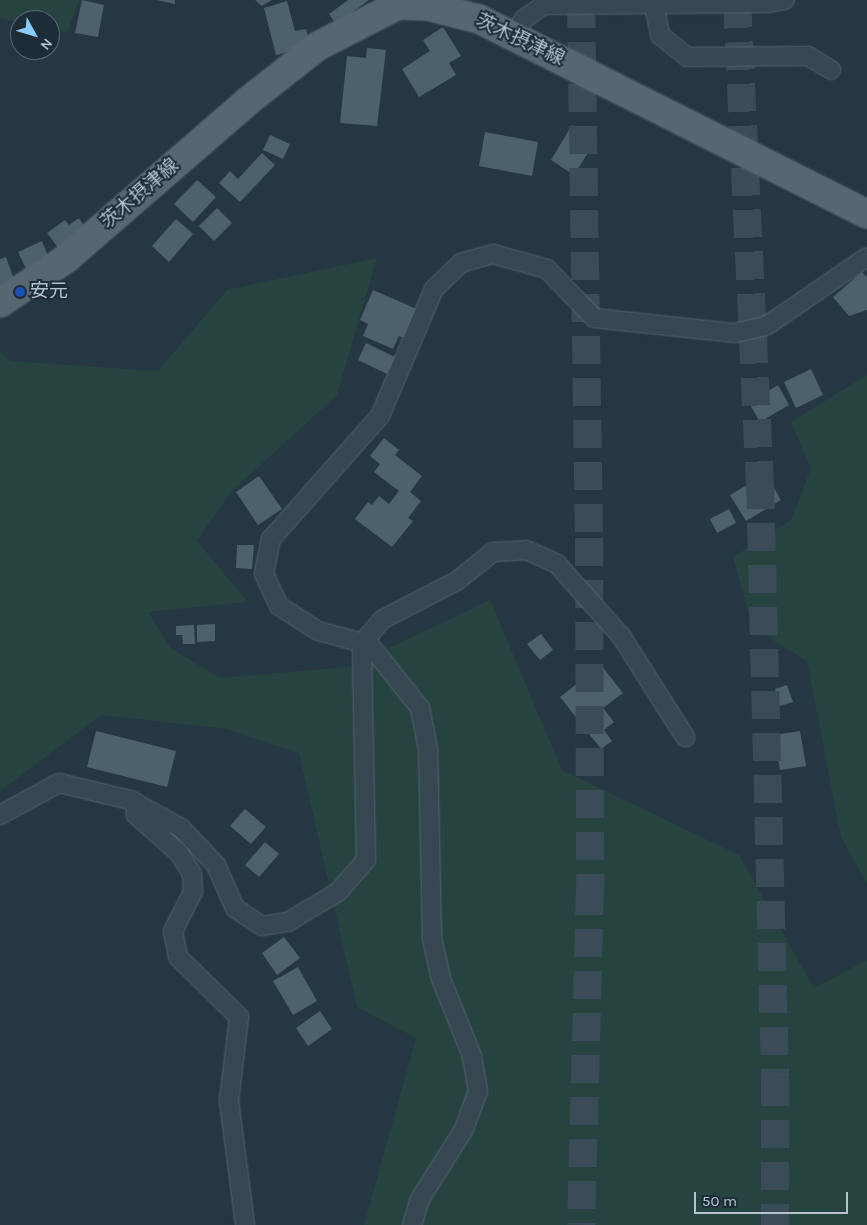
<!DOCTYPE html>
<html>
<head>
<meta charset="utf-8">
<style>
  body { margin:0 }
  #map { position:relative; width:867px; height:1225px; overflow:hidden; background:#243742; font-family:Karla,"Noto Sans JP",sans-serif }
  div>[style] { position:absolute }
  .green>* { inset:0; background:#264340 }
  .building>* { inset:0; background:#4d616d }
  .highway-tunnel>* { height:28px; margin-top:-14px; transform-origin:0; background:repeating-linear-gradient(90deg,#3a4c57 0 28px,transparent 0 42px) }
  .roads { filter:drop-shadow(0 0 1px #56656f) drop-shadow(0 0 1px #56656f) }
  .street>* { height:18px; margin:-9px; padding:0 9px; transform-origin:9px; border-radius:9px; background:#384852 }
  .primary>* { height:28px; margin:-14px; padding:0 14px; transform-origin:14px; border-radius:14px; background:#566772 }
  .dots>* { width:14px; height:14px; translate:-50% -50%; box-sizing:border-box; border:2px solid #1d2d37; border-radius:50% }
  span { translate:-50% -50%; white-space:nowrap; text-align:center; line-height:1.15; -webkit-text-stroke:4px #1d2d37; paint-order:stroke }
  .street-label { font-size:19px; color:#b5c2cc }
  .poi-label { font-size:19px; color:#b5c2cc }
  .left { translate:0 -50%; text-align:left }
  .north { position:absolute; left:10px; top:10px; width:50px; height:50px; box-sizing:border-box; background:#1d2d37; border:1px solid #5a6973; border-radius:50%; rotate:129deg; font-size:14px; font-weight:700; line-height:20px; text-align:center; color:#b5c2cc }
  .north::after { content:''; display:block; margin:auto; width:18px; height:22px; background:#88cdfe; clip-path:polygon(50% 0,100% 100%,50% 72%,0 100%) }
  .scale { position:absolute; left:694px; top:1192px; width:154px; height:22px; box-sizing:border-box; border:2px solid #b5c2cc; border-top:0; padding-left:6px; font-size:15px; line-height:18px; white-space:nowrap; color:#b5c2cc; -webkit-text-stroke:4px #1d2d37; paint-order:stroke }
</style>
</head>
<body>
<div id="map">
  <div class="green">
    <i style="clip-path:polygon(0 0,79px 0,67px 33px,50px 29px,50px 20px,20px 20px,20px 23px,0 18px)"></i>
    <i style="clip-path:polygon(377px 258px,337px 395px,231px 492px,197px 541px,248px 602px,148px 612px,171px 648px,220px 678px,349px 667px,490px 600px,562px 770px,739px 855px,814px 988px,867px 960px,867px 1225px,364px 1225px,416px 1038px,357px 1007px,299px 753px,227px 729px,101px 715px,0 791px,0 352px,10px 361px,158px 371px,227px 290px)"></i>
    <i style="clip-path:polygon(867px 375px,867px 884px,841px 837px,807px 661px,753px 628px,733px 557px,791px 520px,811px 468px,791px 422px)"></i>
  </div>
  <div class="building">
    <i style="clip-path:polygon(82px 0,104px 5px,98px 37px,75px 33px)"></i>
    <i style="clip-path:polygon(156px 0,175px 0,175px 4px)"></i>
    <i style="clip-path:polygon(255px 0,272px 0,262px 6px)"></i>
    <i style="clip-path:polygon(348px 0,369px 0,336px 24px,329px 14px)"></i>
    <i style="clip-path:polygon(287px 1px,295px 31px,306px 29px,310px 46px,276px 55px,264px 8px)"></i>
    <i style="clip-path:polygon(443px 27px,461px 56px,449px 63px,456px 75px,419px 97px,402px 69px,430px 51px,423px 40px)"></i>
    <i style="clip-path:polygon(367px 48px,386px 50px,377px 126px,340px 123px,347px 56px,366px 58px)"></i>
    <i style="clip-path:polygon(572px 125px,596px 140px,574px 175px,551px 160px)"></i>
    <i style="clip-path:polygon(485px 132px,538px 142px,532px 176px,479px 166px)"></i>
    <i style="clip-path:polygon(270px 135px,290px 144px,283px 159px,263px 150px)"></i>
    <i style="clip-path:polygon(262px 153px,275px 165px,240px 202px,219px 183px,230px 171px,238px 179px)"></i>
    <i style="clip-path:polygon(197px 180px,216px 197px,193px 222px,174px 204px)"></i>
    <i style="clip-path:polygon(217px 208px,232px 223px,214px 241px,199px 226px)"></i>
    <i style="clip-path:polygon(79px 218px,86px 229px,59px 249px,47px 233px,65px 220px,69px 225px)"></i>
    <i style="clip-path:polygon(176px 219px,193px 234px,169px 262px,152px 246px)"></i>
    <i style="clip-path:polygon(42px 241px,48px 256px,39px 259px,42px 264px,27px 271px,18px 252px)"></i>
    <i style="clip-path:polygon(6px 257px,15px 282px,0 287px,0 259px)"></i>
    <i style="clip-path:polygon(862px 272px,867px 277px,867px 310px,849px 316px,833px 297px)"></i>
    <i style="clip-path:polygon(373px 290px,419px 310px,406px 339px,399px 336px,393px 349px,363px 336px,368px 324px,360px 320px)"></i>
    <i style="clip-path:polygon(366px 343px,395px 357px,387px 374px,358px 360px)"></i>
    <i style="clip-path:polygon(811px 369px,823px 395px,796px 408px,784px 382px)"></i>
    <i style="clip-path:polygon(778px 385px,789px 405px,760px 422px,749px 403px)"></i>
    <i style="clip-path:polygon(384px 438px,399px 450px,395px 455px,422px 476px,410px 492px,421px 501px,408px 518px,413px 521px,392px 547px,355px 519px,368px 502px,372px 505px,379px 496px,389px 504px,399px 491px,374px 472px,380px 464px,370px 456px)"></i>
    <i style="clip-path:polygon(766px 474px,781px 500px,746px 521px,730px 495px)"></i>
    <i style="clip-path:polygon(259px 476px,282px 509px,258px 525px,236px 492px)"></i>
    <i style="clip-path:polygon(729px 509px,736px 523px,717px 533px,710px 519px)"></i>
    <i style="clip-path:polygon(237px 545px,254px 545px,252px 569px,236px 568px)"></i>
    <i style="clip-path:polygon(215px 624px,215px 641px,197px 642px,197px 625px)"></i>
    <i style="clip-path:polygon(194px 625px,195px 644px,183px 644px,182px 635px,176px 635px,176px 626px)"></i>
    <i style="clip-path:polygon(541px 634px,553px 650px,540px 660px,527px 644px)"></i>
    <i style="clip-path:polygon(601px 665px,623px 693px,603px 708px,614px 722px,604px 730px,612px 741px,601px 749px,560px 697px)"></i>
    <i style="clip-path:polygon(787px 685px,793px 702px,780px 706px,775px 689px)"></i>
    <i style="clip-path:polygon(96px 731px,176px 751px,167px 787px,87px 767px)"></i>
    <i style="clip-path:polygon(800px 731px,806px 766px,780px 770px,774px 735px)"></i>
    <i style="clip-path:polygon(245px 809px,266px 827px,251px 844px,230px 826px)"></i>
    <i style="clip-path:polygon(265px 842px,279px 854px,259px 877px,245px 865px)"></i>
    <i style="clip-path:polygon(284px 937px,300px 958px,277px 975px,262px 953px)"></i>
    <i style="clip-path:polygon(298px 967px,317px 1001px,293px 1015px,273px 981px)"></i>
    <i style="clip-path:polygon(320px 1011px,332px 1029px,308px 1046px,296px 1028px)"></i>
  </div>
  <div class="highway-tunnel">
    <i style="left:581px;top:0;width:538px;rotate:89.15deg"></i>
    <i style="left:589px;top:538px;width:349px;rotate:89.8deg"></i>
    <i style="left:590px;top:887px;width:338px;rotate:91.5deg"></i>
    <i style="left:737px;top:0;width:482px;rotate:87.3deg"></i>
    <i style="left:760px;top:481px;width:597px;rotate:88.56deg"></i>
    <i style="left:775px;top:1078px;width:147px;rotate:90deg"></i>
  </div>
  <div class="roads">
    <div class="street">
      <i style="left:654px;top:4px;width:32px;rotate:79deg"></i>
      <i style="left:660px;top:35px;width:35px;rotate:39deg"></i>
      <i style="left:687px;top:57px;width:121px;rotate:-0.5deg"></i>
      <i style="left:808px;top:56px;width:27px;rotate:31deg"></i>
      <i style="left:514px;top:36px;width:20px;rotate:-60deg"></i>
      <i style="left:524px;top:19px;width:24px;rotate:-35deg"></i>
      <i style="left:544px;top:5px;width:225px;rotate:-0.5deg"></i>
      <i style="left:769px;top:3px;width:16px;rotate:-11deg"></i>
      <i style="left:135px;top:802px;width:13px;rotate:86deg"></i>
      <i style="left:136px;top:815px;width:57px;rotate:41.5deg"></i>
      <i style="left:179px;top:853px;width:25px;rotate:58deg"></i>
      <i style="left:192px;top:874px;width:18px;rotate:87deg"></i>
      <i style="left:193px;top:892px;width:44px;rotate:117.1deg"></i>
      <i style="left:173px;top:931px;width:26px;rotate:79deg"></i>
      <i style="left:178px;top:957px;width:86px;rotate:44.5deg"></i>
      <i style="left:239px;top:1017px;width:85px;rotate:96.8deg"></i>
      <i style="left:229px;top:1101px;width:125px;rotate:82.6deg"></i>
      <i style="left:0;top:815px;width:67px;rotate:-28.5deg"></i>
      <i style="left:59px;top:783px;width:73px;rotate:13.5deg"></i>
      <i style="left:130px;top:800px;width:58px;rotate:28.8deg"></i>
      <i style="left:181px;top:828px;width:51px;rotate:46.6deg"></i>
      <i style="left:216px;top:865px;width:47px;rotate:66.2deg"></i>
      <i style="left:235px;top:908px;width:32px;rotate:34deg"></i>
      <i style="left:262px;top:926px;width:26px;rotate:-9deg"></i>
      <i style="left:288px;top:922px;width:58px;rotate:-31deg"></i>
      <i style="left:338px;top:892px;width:43px;rotate:-48.8deg"></i>
      <i style="left:366px;top:860px;width:217px;rotate:-91.1deg"></i>
      <i style="left:362px;top:643px;width:32px;rotate:-49deg"></i>
      <i style="left:383px;top:619px;width:83px;rotate:-27.2deg"></i>
      <i style="left:457px;top:581px;width:46px;rotate:-38.9deg"></i>
      <i style="left:493px;top:552px;width:33px;rotate:-3deg"></i>
      <i style="left:526px;top:550px;width:34px;rotate:24deg"></i>
      <i style="left:557px;top:564px;width:96px;rotate:48.4deg"></i>
      <i style="left:621px;top:636px;width:120px;rotate:57.6deg"></i>
      <i style="left:412px;top:1225px;width:27px;rotate:-73deg"></i>
      <i style="left:420px;top:1199px;width:83px;rotate:-57.8deg"></i>
      <i style="left:464px;top:1129px;width:40px;rotate:-69.8deg"></i>
      <i style="left:478px;top:1091px;width:36px;rotate:-100deg"></i>
      <i style="left:472px;top:1056px;width:83px;rotate:-111.9deg"></i>
      <i style="left:441px;top:979px;width:42px;rotate:-102.4deg"></i>
      <i style="left:432px;top:938px;width:189px;rotate:-91.2deg"></i>
      <i style="left:428px;top:749px;width:42px;rotate:-101deg"></i>
      <i style="left:420px;top:708px;width:80px;rotate:-128.4deg"></i>
      <i style="left:370px;top:645px;width:54px;rotate:-164.9deg"></i>
      <i style="left:318px;top:631px;width:46px;rotate:-147.3deg"></i>
      <i style="left:279px;top:606px;width:35px;rotate:-115deg"></i>
      <i style="left:264px;top:574px;width:36px;rotate:-79deg"></i>
      <i style="left:271px;top:539px;width:164px;rotate:-48.5deg"></i>
      <i style="left:380px;top:416px;width:138px;rotate:-67deg"></i>
      <i style="left:434px;top:289px;width:37px;rotate:-44deg"></i>
      <i style="left:461px;top:263px;width:33px;rotate:-16deg"></i>
      <i style="left:493px;top:254px;width:56px;rotate:15.5deg"></i>
      <i style="left:547px;top:269px;width:68px;rotate:46.2deg"></i>
      <i style="left:594px;top:318px;width:142px;rotate:6.1deg"></i>
      <i style="left:735px;top:333px;width:32px;rotate:-13deg"></i>
      <i style="left:766px;top:326px;width:122px;rotate:-34.3deg"></i>
    </div>
    <div class="primary">
      <i style="left:0;top:303px;width:81px;rotate:-33.9deg"></i>
      <i style="left:67px;top:258px;width:240px;rotate:-40.9deg"></i>
      <i style="left:248px;top:101px;width:89px;rotate:-38.2deg"></i>
      <i style="left:318px;top:46px;width:90px;rotate:-27.1deg"></i>
      <i style="left:398px;top:5px;width:29px;rotate:2deg"></i>
      <i style="left:427px;top:6px;width:54px;rotate:14deg"></i>
      <i style="left:479px;top:19px;width:434px;rotate:26.7deg"></i>
    </div>
  </div>
  <div class="dots">
    <i style="left:20px;top:292px;background:#1a4fb4"></i>
  </div>
  <div class="street-label">
    <span style="left:520px;top:40px;rotate:25deg">茨木摂津線</span>
    <span style="left:140px;top:194px;rotate:-41deg">茨木摂津線</span>
  </div>
  <div class="poi-label">
    <span class="left" style="left:30px;top:292px">安元</span>
  </div>
  <div class="north">N</div>
  <div class="scale">50 m</div>
</div>
</body>
</html>
